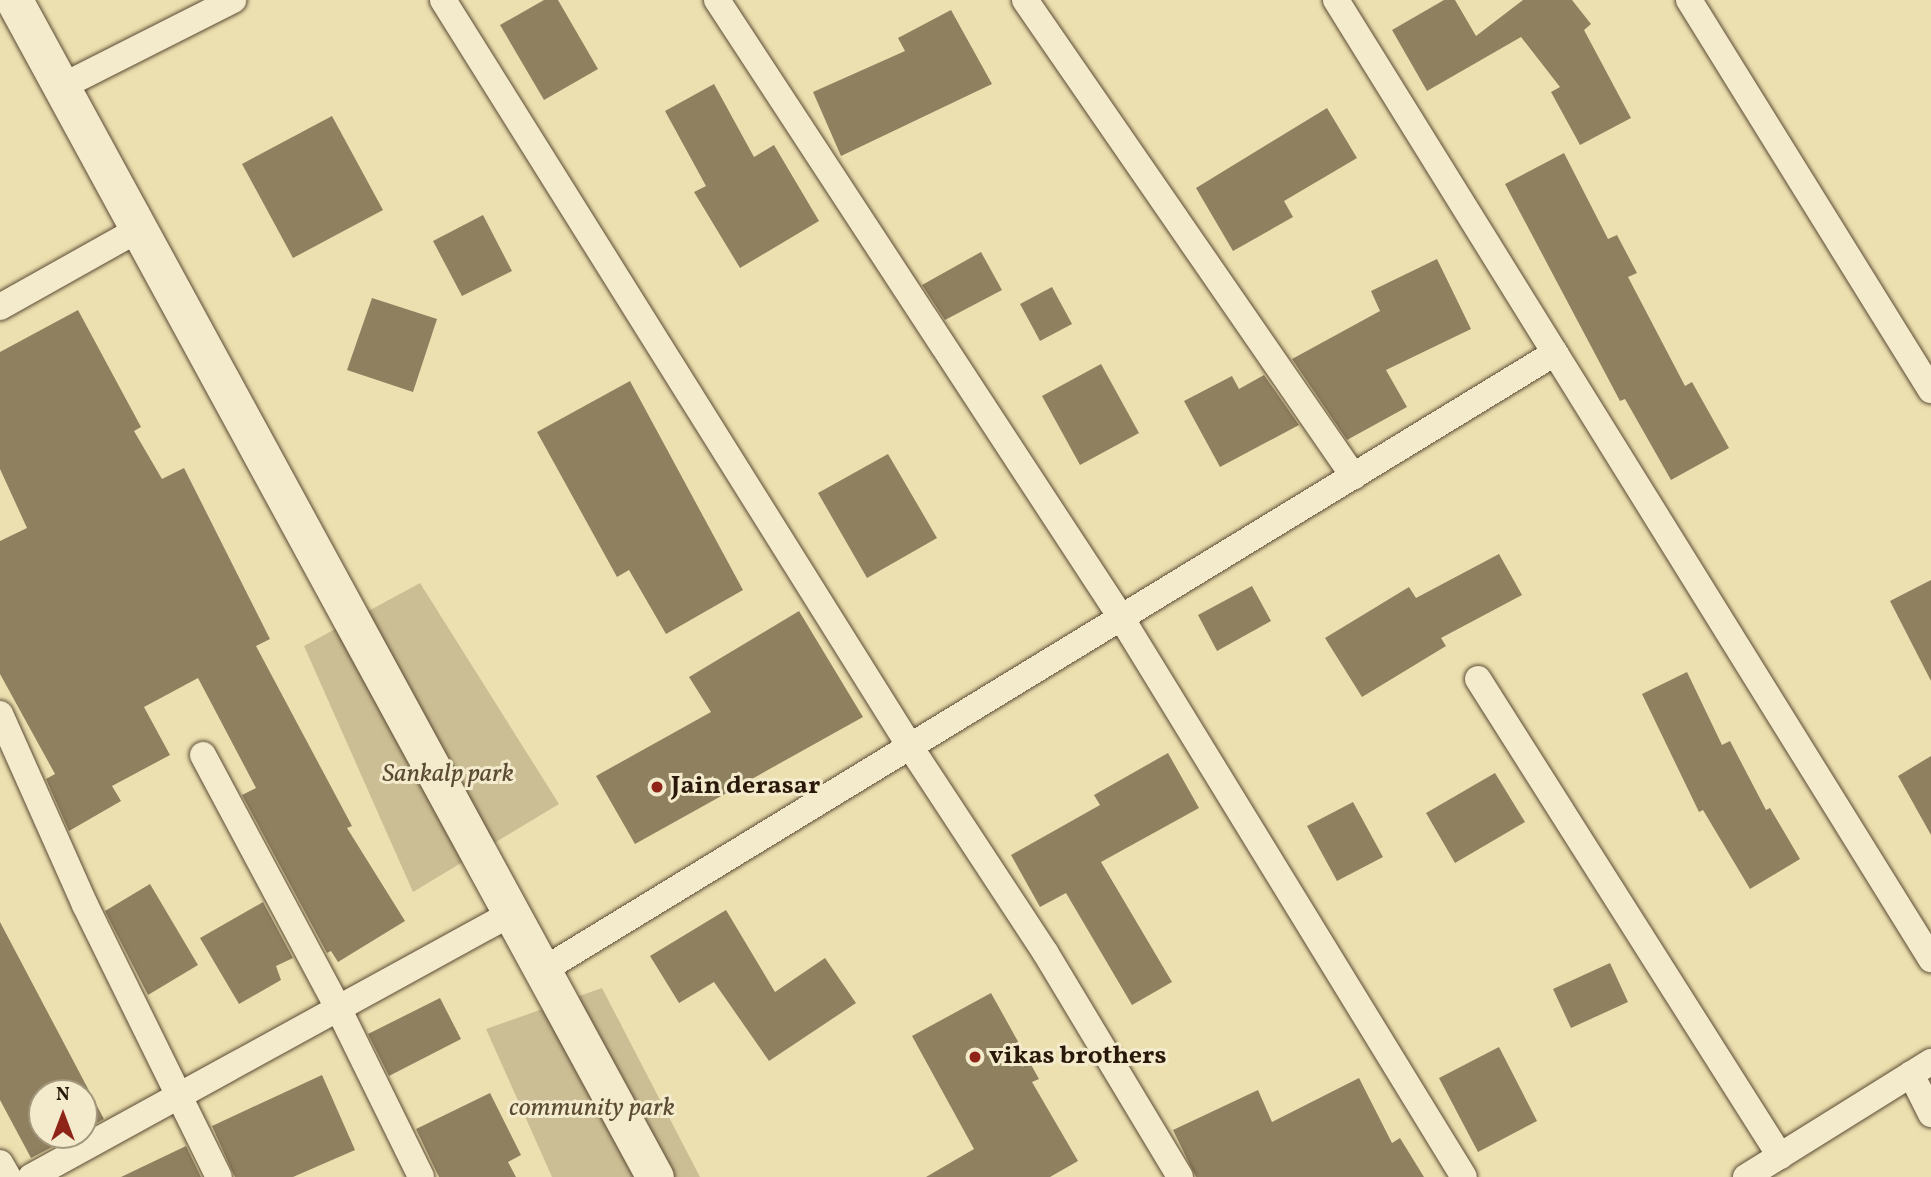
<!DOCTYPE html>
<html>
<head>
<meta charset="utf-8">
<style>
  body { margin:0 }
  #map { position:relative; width:1931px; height:1177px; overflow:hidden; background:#ede0b0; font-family:Vollkorn,serif }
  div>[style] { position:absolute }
  .green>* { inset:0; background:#ccbe94 }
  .building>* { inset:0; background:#8f8060 }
  .roads { filter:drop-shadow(0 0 2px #5b4b34) drop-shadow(0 0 2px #5b4b34) }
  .street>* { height:26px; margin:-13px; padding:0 13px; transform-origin:13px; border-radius:13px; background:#f3ebcc }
  .secondary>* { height:37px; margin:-18.5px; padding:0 18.5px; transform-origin:18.5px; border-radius:18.5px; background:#f3ebcc }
  .dots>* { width:19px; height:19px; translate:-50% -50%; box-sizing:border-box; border:4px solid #f3ebcc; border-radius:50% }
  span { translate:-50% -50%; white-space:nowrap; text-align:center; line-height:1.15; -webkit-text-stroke:6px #f3ebcc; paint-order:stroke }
  .park-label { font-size:26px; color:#5b4b33; font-style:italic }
  .poi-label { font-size:26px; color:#2a190a; font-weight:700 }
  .left { translate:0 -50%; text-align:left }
  .north { position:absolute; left:28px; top:1079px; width:70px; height:70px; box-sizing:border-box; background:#f3ebcc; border:2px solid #a3977e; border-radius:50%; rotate:0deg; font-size:19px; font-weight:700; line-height:28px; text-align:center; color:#2a190a }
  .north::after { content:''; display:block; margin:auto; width:24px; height:32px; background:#8f2418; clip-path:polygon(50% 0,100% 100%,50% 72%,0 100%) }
</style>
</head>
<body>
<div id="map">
  <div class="green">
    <i style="clip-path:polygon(420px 583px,559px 804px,413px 892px,304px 646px)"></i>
    <i style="clip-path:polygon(602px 988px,700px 1177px,552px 1177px,486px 1029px)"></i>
  </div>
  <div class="building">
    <i style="clip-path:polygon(544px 0,558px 0,598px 69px,544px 100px,500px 25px)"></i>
    <i style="clip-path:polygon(1444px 0,1455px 0,1476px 36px,1523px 0,1572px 0,1591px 24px,1584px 30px,1631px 118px,1580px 145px,1551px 92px,1560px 87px,1521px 37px,1427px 91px,1392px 30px)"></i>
    <i style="clip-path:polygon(951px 10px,992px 84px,841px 156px,813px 92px,905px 51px,898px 38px)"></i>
    <i style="clip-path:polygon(714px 84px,754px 157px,774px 145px,819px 221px,740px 268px,694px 192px,706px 186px,665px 111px)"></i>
    <i style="clip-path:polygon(1327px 108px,1357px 158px,1284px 201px,1293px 217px,1233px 251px,1196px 188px)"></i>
    <i style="clip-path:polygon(332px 116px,383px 210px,293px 258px,242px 164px)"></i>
    <i style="clip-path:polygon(1564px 153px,1608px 239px,1617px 235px,1637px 273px,1628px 277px,1685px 386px,1692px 382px,1729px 448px,1671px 480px,1625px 399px,1620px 401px,1505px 184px)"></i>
    <i style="clip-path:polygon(483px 215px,512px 271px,462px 296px,433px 241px)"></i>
    <i style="clip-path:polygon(981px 252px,1002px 290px,945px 320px,922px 285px)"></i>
    <i style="clip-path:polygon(1437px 259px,1471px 329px,1386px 370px,1407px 407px,1347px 440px,1292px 359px,1380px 311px,1371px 291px)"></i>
    <i style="clip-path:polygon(1052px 287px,1072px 324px,1040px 341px,1020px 304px)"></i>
    <i style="clip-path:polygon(372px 298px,437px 319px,413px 392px,347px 370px)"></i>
    <i style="clip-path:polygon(78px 310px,141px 427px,134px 431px,162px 479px,184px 468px,270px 639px,256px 646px,352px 826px,347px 828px,405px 921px,338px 962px,331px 951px,327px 953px,242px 795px,256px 788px,198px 678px,144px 707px,170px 755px,112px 786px,121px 801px,69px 831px,46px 779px,55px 774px,0 674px,0 541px,27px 528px,0 469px,0 352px)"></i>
    <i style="clip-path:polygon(1101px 364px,1139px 433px,1080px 465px,1042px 396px)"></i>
    <i style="clip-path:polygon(1264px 375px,1299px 425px,1220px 467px,1184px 401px,1232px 376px,1239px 389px)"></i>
    <i style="clip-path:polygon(630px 381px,743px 590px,666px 634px,629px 570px,617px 577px,537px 432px)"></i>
    <i style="clip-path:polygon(888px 454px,937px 538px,867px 578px,818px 493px)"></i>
    <i style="clip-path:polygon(1499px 554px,1522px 595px,1441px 638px,1446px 646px,1362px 697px,1325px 638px,1409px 587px,1416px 598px)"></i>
    <i style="clip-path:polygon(1931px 580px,1931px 681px,1890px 601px)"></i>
    <i style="clip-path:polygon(1252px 586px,1271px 621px,1217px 651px,1198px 615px)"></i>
    <i style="clip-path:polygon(799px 611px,863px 717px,635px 844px,596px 776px,711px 712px,689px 677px)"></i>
    <i style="clip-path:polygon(1687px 672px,1722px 745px,1730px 741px,1766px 810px,1770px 808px,1800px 859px,1750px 889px,1703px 810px,1699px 812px,1642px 694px)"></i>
    <i style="clip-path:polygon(1168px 753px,1199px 808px,1101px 862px,1172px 982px,1132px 1005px,1066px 893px,1040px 907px,1011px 855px,1100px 805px,1094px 795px)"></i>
    <i style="clip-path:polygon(1931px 756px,1931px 835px,1898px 776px)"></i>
    <i style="clip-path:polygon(1495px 773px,1525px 822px,1455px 863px,1426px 813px)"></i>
    <i style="clip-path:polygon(1353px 802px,1383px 857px,1337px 881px,1307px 826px)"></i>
    <i style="clip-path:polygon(150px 884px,198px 965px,148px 995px,105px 911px)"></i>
    <i style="clip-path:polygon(263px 902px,293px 958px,276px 966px,281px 980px,239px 1004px,200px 938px)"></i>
    <i style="clip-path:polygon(726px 910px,775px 992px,825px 958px,856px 1003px,769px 1061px,714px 982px,679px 1003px,650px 956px)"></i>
    <i style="clip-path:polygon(0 922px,104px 1119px,84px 1130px,84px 1093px,42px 1093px,42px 1135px,75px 1135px,31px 1158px,0 1100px)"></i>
    <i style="clip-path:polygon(1610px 963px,1628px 1002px,1571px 1028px,1553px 989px)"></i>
    <i style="clip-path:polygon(991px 993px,1039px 1079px,1032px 1082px,1078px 1161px,1050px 1177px,926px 1177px,974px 1149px,912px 1036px)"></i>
    <i style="clip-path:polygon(440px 998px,461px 1039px,389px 1076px,368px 1034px)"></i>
    <i style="clip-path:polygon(1499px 1047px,1537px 1121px,1478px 1152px,1439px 1078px)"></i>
    <i style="clip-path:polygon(322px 1075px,355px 1150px,293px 1177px,235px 1177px,212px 1126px)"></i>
    <i style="clip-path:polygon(1359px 1078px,1392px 1143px,1400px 1138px,1424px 1177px,1196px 1177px,1173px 1130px,1258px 1090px,1272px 1122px)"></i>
    <i style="clip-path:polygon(490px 1093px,521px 1155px,508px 1162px,516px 1177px,439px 1177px,416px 1129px)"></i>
    <i style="clip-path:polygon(186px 1146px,201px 1177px,121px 1177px)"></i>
  </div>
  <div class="roads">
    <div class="street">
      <i style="left:443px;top:0;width:882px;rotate:57.97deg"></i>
      <i style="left:911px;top:748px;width:244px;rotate:56.7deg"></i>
      <i style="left:1045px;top:952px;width:262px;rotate:59deg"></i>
      <i style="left:717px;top:0;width:740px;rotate:56.8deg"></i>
      <i style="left:1122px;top:619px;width:654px;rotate:58.5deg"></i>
      <i style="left:1025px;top:0;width:579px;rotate:55.4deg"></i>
      <i style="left:1336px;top:0;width:1129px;rotate:58.18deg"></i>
      <i style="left:1689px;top:0;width:459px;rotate:58.2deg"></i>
      <i style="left:61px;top:87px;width:193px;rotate:-26.8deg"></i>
      <i style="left:0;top:307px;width:157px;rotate:-29.3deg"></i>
      <i style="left:1478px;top:679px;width:565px;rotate:57.66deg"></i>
      <i style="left:0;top:714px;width:209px;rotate:66deg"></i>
      <i style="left:85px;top:905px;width:303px;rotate:63.8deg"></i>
      <i style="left:203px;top:755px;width:287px;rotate:61.9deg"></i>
      <i style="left:338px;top:1008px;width:188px;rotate:63.8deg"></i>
      <i style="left:540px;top:972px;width:1189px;rotate:-31.38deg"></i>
      <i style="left:1911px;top:1074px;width:45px;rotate:63.4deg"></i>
      <i style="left:0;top:1163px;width:16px;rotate:60deg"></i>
      <i style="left:31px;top:1177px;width:549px;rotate:-28.76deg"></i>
      <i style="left:1746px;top:1177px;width:218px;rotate:-31.9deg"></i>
    </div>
    <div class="secondary">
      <i style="left:14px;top:0;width:1340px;rotate:61.43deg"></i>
    </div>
  </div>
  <div class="dots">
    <i style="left:657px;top:787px;background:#8f2418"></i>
    <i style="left:975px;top:1057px;background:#8f2418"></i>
  </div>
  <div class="park-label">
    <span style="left:448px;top:775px">Sankalp park</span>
    <span style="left:592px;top:1109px">community park</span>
  </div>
  <div class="poi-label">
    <span class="left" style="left:671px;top:787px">Jain derasar</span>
    <span class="left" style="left:989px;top:1057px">vikas brothers</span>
  </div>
  <div class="north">N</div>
</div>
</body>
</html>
